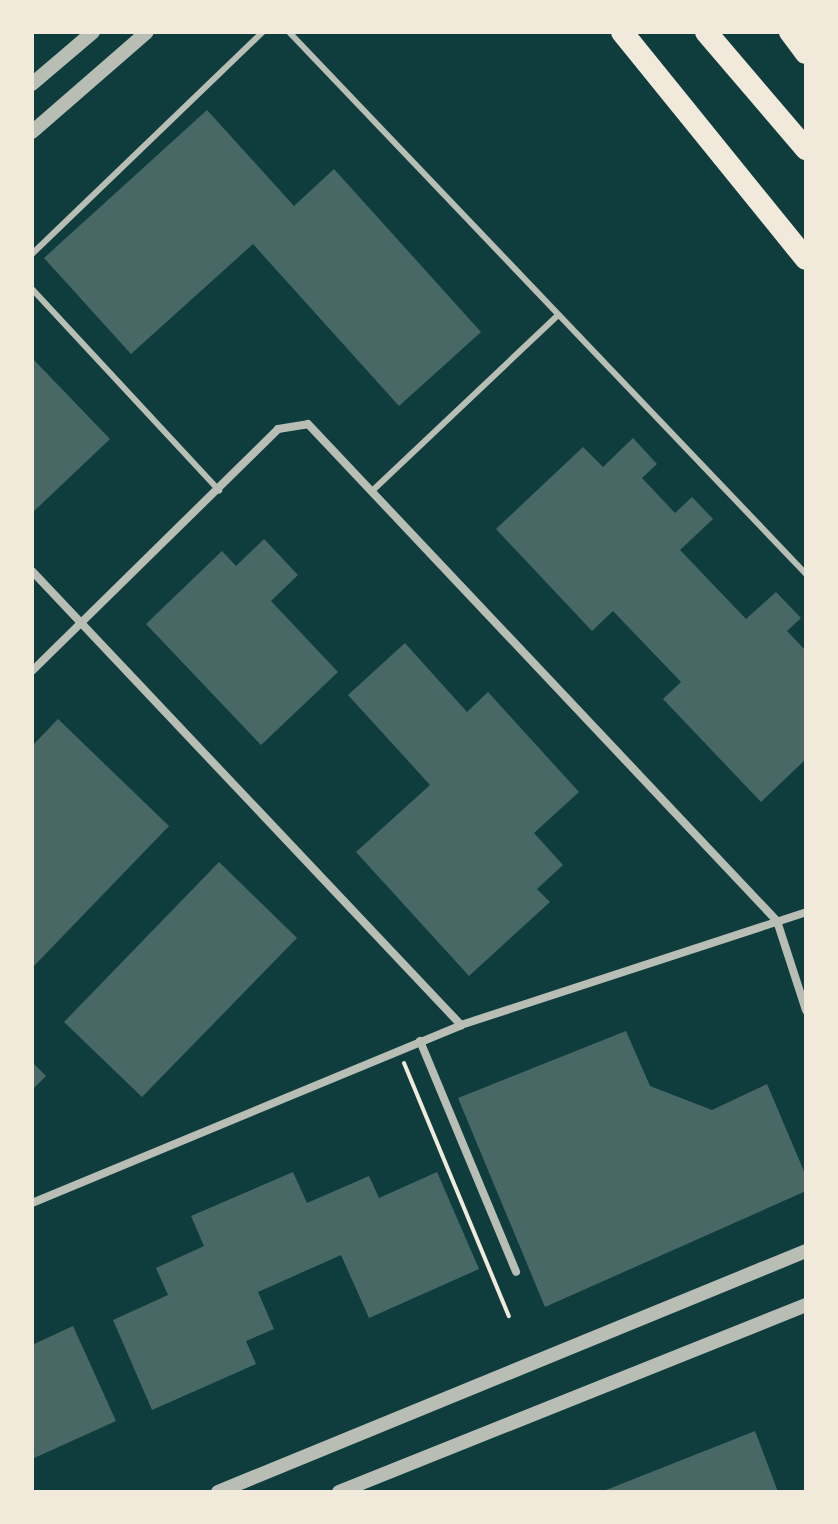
<!DOCTYPE html>
<html>
<head>
<meta charset="utf-8">
<style>
  body { margin:0 }
  #map { position:relative; width:838px; height:1524px; overflow:hidden; background:#0f3d3e; font-family:Signika,sans-serif }
  div>[style] { position:absolute }
  .building>* { inset:0; background:#486865 }
  .path>* { height:4px; margin:-2px; padding:0 2px; transform-origin:2px; border-radius:2px; background:#f1e9da }
  .service>* { height:6px; margin:-3px; padding:0 3px; transform-origin:3px; border-radius:3px; background:#b8beb3 }
  .minor>* { height:8px; margin:-4px; padding:0 4px; transform-origin:4px; border-radius:4px; background:#b8beb3 }
  .tertiary>* { height:14px; margin:-7px; padding:0 7px; transform-origin:7px; border-radius:7px; background:#b8beb3 }
  .motorway>* { height:22px; margin:-11px; padding:0 11px; transform-origin:11px; border-radius:11px; background:#f1e9da }
  span { translate:-50% -50%; white-space:nowrap; text-align:center; line-height:1.15; -webkit-text-stroke:7px #f1e9da; paint-order:stroke }
  .frame { position:absolute; inset:0; border:34px solid #f1e9da; pointer-events:none }
</style>
</head>
<body>
<div id="map">
  <div class="building">
    <i style="clip-path:polygon(207px 110px,294px 206px,334px 169px,481px 332px,399px 406px,253px 244px,131px 354px,44px 258px)"></i>
    <i style="clip-path:polygon(32px 358px,110px 439px,32px 513px)"></i>
    <i style="clip-path:polygon(633px 438px,657px 464px,642px 478px,675px 513px,692px 497px,713px 519px,680px 550px,746px 619px,776px 592px,801px 618px,787px 631px,806px 651px,806px 759px,761px 802px,663px 699px,681px 682px,613px 611px,592px 631px,496px 529px,583px 447px,603px 467px)"></i>
    <i style="clip-path:polygon(264px 539px,298px 575px,271px 601px,338px 672px,261px 745px,146px 624px,222px 551px,236px 566px)"></i>
    <i style="clip-path:polygon(405px 643px,467px 712px,488px 692px,579px 792px,534px 833px,563px 865px,537px 889px,550px 902px,469px 976px,356px 852px,430px 785px,348px 695px)"></i>
    <i style="clip-path:polygon(58px 719px,169px 826px,32px 968px,32px 746px)"></i>
    <i style="clip-path:polygon(219px 862px,297px 938px,142px 1097px,64px 1022px)"></i>
    <i style="clip-path:polygon(626px 1031px,650px 1086px,712px 1110px,767px 1084px,806px 1176px,806px 1191px,545px 1307px,458px 1098px)"></i>
    <i style="clip-path:polygon(32px 1062px,46px 1076px,32px 1090px)"></i>
    <i style="clip-path:polygon(293px 1172px,307px 1203px,369px 1176px,379px 1198px,437px 1172px,479px 1269px,369px 1318px,341px 1255px,258px 1292px,274px 1329px,246px 1341px,256px 1364px,152px 1410px,113px 1320px,168px 1295px,156px 1268px,204px 1246px,191px 1216px)"></i>
    <i style="clip-path:polygon(73px 1326px,116px 1421px,32px 1459px,32px 1345px)"></i>
    <i style="clip-path:polygon(755px 1431px,778px 1492px,601px 1492px)"></i>
  </div>
  <div class="path">
    <i style="left:404px;top:1063px;width:274px;rotate:67.5deg"></i>
  </div>
  <div class="service">
    <i style="left:289px;top:32px;width:749px;rotate:46.35deg"></i>
    <i style="left:32px;top:254px;width:320px;rotate:-43.9deg"></i>
    <i style="left:32px;top:289px;width:275px;rotate:47.1deg"></i>
    <i style="left:371px;top:492px;width:255px;rotate:-43.4deg"></i>
  </div>
  <div class="minor">
    <i style="left:32px;top:571px;width:625px;rotate:46.62deg"></i>
    <i style="left:32px;top:671px;width:345px;rotate:-44.5deg"></i>
    <i style="left:278px;top:429px;width:30px;rotate:-9deg"></i>
    <i style="left:308px;top:424px;width:683px;rotate:46.66deg"></i>
    <i style="left:777px;top:921px;width:94px;rotate:72deg"></i>
    <i style="left:420px;top:1041px;width:250px;rotate:67.4deg"></i>
    <i style="left:32px;top:1203px;width:464px;rotate:-22.5deg"></i>
    <i style="left:461px;top:1025px;width:363px;rotate:-18.1deg"></i>
  </div>
  <div class="tertiary">
    <i style="left:32px;top:84px;width:80px;rotate:-40.4deg"></i>
    <i style="left:32px;top:132px;width:152px;rotate:-41deg"></i>
    <i style="left:218px;top:1492px;width:635px;rotate:-22.29deg"></i>
    <i style="left:339px;top:1492px;width:503px;rotate:-21.82deg"></i>
  </div>
  <div class="motorway">
    <i style="left:622px;top:32px;width:292px;rotate:51deg"></i>
    <i style="left:706px;top:32px;width:154px;rotate:49.5deg"></i>
    <i style="left:790px;top:32px;width:26px;rotate:53deg"></i>
  </div>
  <div class="frame"></div>
</div>
</body>
</html>
